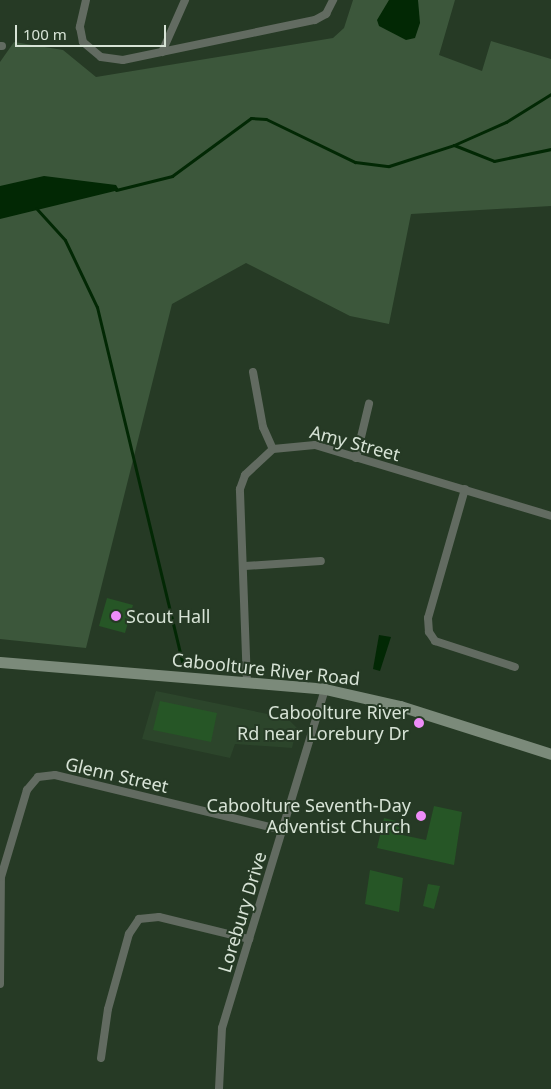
<!DOCTYPE html>
<html>
<head>
<meta charset="utf-8">
<style>
  body { margin:0 }
  #map { position:relative; width:551px; height:1089px; overflow:hidden; background:#263a25; font-family:"Noto Sans",sans-serif }
  div>[style] { position:absolute }
  .built>* { inset:0; background:#2c452b }
  .green>* { inset:0; background:#3c573b }
  .water>* { inset:0; background:#022804 }
  .stream>* { height:3px; margin:-1.5px; padding:0 1.5px; transform-origin:1.5px; border-radius:1.5px; background:#022804 }
  .building>* { inset:0; background:#265626 }
  .minor>* { height:8px; margin:-4px; padding:0 4px; transform-origin:4px; border-radius:4px; background:#626b61 }
  .secondary>* { height:11px; margin:-5.5px; padding:0 5.5px; transform-origin:5.5px; border-radius:5.5px; background:#7b8a7a }
  .dots>* { width:14px; height:14px; translate:-50% -50%; box-sizing:border-box; border:2px solid #263a25; border-radius:50% }
  span { translate:-50% -50%; white-space:nowrap; text-align:center; line-height:1.15; -webkit-text-stroke:4px #263a25; paint-order:stroke }
  .street-label { font-size:18px; color:#d7e3d6 }
  .poi-label { font-size:18px; color:#d7e3d6 }
  .left { translate:0 -50%; text-align:left }
  .right { translate:-100% -50%; text-align:right }
  .scale { position:absolute; left:15px; top:25px; width:151px; height:22px; box-sizing:border-box; border:2px solid #d7e3d6; border-top:0; padding-left:6px; font-size:15px; line-height:18px; white-space:nowrap; color:#d7e3d6; -webkit-text-stroke:4px #263a25; paint-order:stroke }
</style>
</head>
<body>
<div id="map">
  <div class="built">
    <i style="clip-path:polygon(156px 691px,287px 718px,297px 728px,292px 748px,235px 744px,230px 758px,142px 739px)"></i>
  </div>
  <div class="green">
    <i style="clip-path:polygon(353px 0,455px 0,439px 55px,482px 71px,491px 41px,551px 59px,551px 206px,411px 214px,389px 324px,350px 316px,246px 263px,172px 304px,86px 648px,0 639px,0 62px,14px 42px,63px 50px,96px 77px,333px 38px,344px 28px)"></i>
  </div>
  <div class="water">
    <i style="clip-path:polygon(389px 0,418px 0,420px 23px,415px 38px,406px 40px,379px 26px,377px 20px)"></i>
    <i style="clip-path:polygon(44px 176px,116px 185px,119px 190px,0 219px,0 186px)"></i>
    <i style="clip-path:polygon(379px 635px,391px 637px,380px 671px,373px 669px)"></i>
  </div>
  <div class="stream">
    <i style="left:454px;top:145px;width:43px;rotate:21.8deg"></i>
    <i style="left:494px;top:161px;width:58px;rotate:-11.9deg"></i>
    <i style="left:116px;top:190px;width:58px;rotate:-14deg"></i>
    <i style="left:172px;top:176px;width:98px;rotate:-36.3deg"></i>
    <i style="left:251px;top:118px;width:15px;rotate:4deg"></i>
    <i style="left:266px;top:119px;width:99px;rotate:25.8deg"></i>
    <i style="left:355px;top:162px;width:34px;rotate:7deg"></i>
    <i style="left:389px;top:166px;width:68px;rotate:-17.9deg"></i>
    <i style="left:454px;top:145px;width:57px;rotate:-23.9deg"></i>
    <i style="left:506px;top:122px;width:53px;rotate:-31.9deg"></i>
    <i style="left:36px;top:208px;width:43px;rotate:47.8deg"></i>
    <i style="left:65px;top:240px;width:74px;rotate:64.5deg"></i>
    <i style="left:97px;top:307px;width:365px;rotate:76.5deg"></i>
  </div>
  <div class="building">
    <i style="clip-path:polygon(107px 598px,133px 605px,125px 633px,99px 626px)"></i>
    <i style="clip-path:polygon(160px 701px,217px 713px,211px 742px,153px 730px)"></i>
    <i style="clip-path:polygon(434px 806px,462px 812px,454px 865px,377px 848px,384px 818px,404px 823px,402px 835px,426px 840px)"></i>
    <i style="clip-path:polygon(370px 870px,403px 878px,399px 912px,365px 904px)"></i>
    <i style="clip-path:polygon(428px 884px,440px 886px,434px 909px,423px 906px)"></i>
  </div>
  <div class="minor">
    <i style="left:86px;top:0;width:28px;rotate:103deg"></i>
    <i style="left:80px;top:27px;width:15px;rotate:79deg"></i>
    <i style="left:83px;top:42px;width:23px;rotate:40deg"></i>
    <i style="left:101px;top:57px;width:22px;rotate:8deg"></i>
    <i style="left:123px;top:60px;width:196px;rotate:-11.8deg"></i>
    <i style="left:315px;top:20px;width:13px;rotate:-29deg"></i>
    <i style="left:326px;top:14px;width:16px;rotate:-63deg"></i>
    <i style="left:0;top:46px;width:2px"></i>
    <i style="left:162px;top:52px;width:57px;rotate:-66.1deg"></i>
    <i style="left:253px;top:372px;width:56px;rotate:79.7deg"></i>
    <i style="left:263px;top:427px;width:24px;rotate:66deg"></i>
    <i style="left:356px;top:458px;width:56px;rotate:-76.5deg"></i>
    <i style="left:465px;top:489px;width:134px;rotate:106deg"></i>
    <i style="left:428px;top:618px;width:14px;rotate:86deg"></i>
    <i style="left:429px;top:632px;width:11px;rotate:56deg"></i>
    <i style="left:435px;top:641px;width:84px;rotate:18deg"></i>
    <i style="left:245px;top:566px;width:76px;rotate:-3.8deg"></i>
    <i style="left:247px;top:683px;width:194px;rotate:-92.1deg"></i>
    <i style="left:240px;top:489px;width:15px;rotate:-70deg"></i>
    <i style="left:245px;top:475px;width:38px;rotate:-43deg"></i>
    <i style="left:273px;top:449px;width:42px;rotate:-5.4deg"></i>
    <i style="left:315px;top:445px;width:246px;rotate:16.7deg"></i>
    <i style="left:0;top:984px;width:107px;rotate:-89.5deg"></i>
    <i style="left:1px;top:877px;width:91px;rotate:-73.4deg"></i>
    <i style="left:27px;top:790px;width:17px;rotate:-50deg"></i>
    <i style="left:38px;top:777px;width:17px;rotate:-7deg"></i>
    <i style="left:55px;top:775px;width:234px;rotate:13.6deg"></i>
    <i style="left:101px;top:1058px;width:49px;rotate:-81.9deg"></i>
    <i style="left:108px;top:1009px;width:78px;rotate:-74.4deg"></i>
    <i style="left:129px;top:934px;width:18px;rotate:-56deg"></i>
    <i style="left:139px;top:919px;width:20px;rotate:-6deg"></i>
    <i style="left:159px;top:917px;width:93px;rotate:13.7deg"></i>
    <i style="left:219px;top:1089px;width:61px;rotate:-87.2deg"></i>
    <i style="left:222px;top:1028px;width:354px;rotate:-73.1deg"></i>
  </div>
  <div class="secondary">
    <i style="left:0;top:662px;width:326px;rotate:4.7deg"></i>
    <i style="left:325px;top:689px;width:77px;rotate:12.8deg"></i>
    <i style="left:400px;top:706px;width:158px;rotate:17.6deg"></i>
  </div>
  <div class="dots">
    <i style="left:116px;top:616px;background:#ee8cf8"></i>
    <i style="left:419px;top:723px;background:#ee8cf8"></i>
    <i style="left:421px;top:816px;background:#ee8cf8"></i>
  </div>
  <div class="street-label">
    <span style="left:355px;top:443px;rotate:15deg">Amy Street</span>
    <span style="left:266px;top:669px;rotate:6deg">Caboolture River Road</span>
    <span style="left:117px;top:775px;rotate:13deg">Glenn Street</span>
    <span style="left:242px;top:912px;rotate:-73deg">Lorebury Drive</span>
  </div>
  <div class="poi-label">
    <span class="left" style="left:126px;top:616px">Scout Hall</span>
    <span class="right" style="left:409px;top:723px">Caboolture River<br>Rd near Lorebury Dr</span>
    <span class="right" style="left:411px;top:816px">Caboolture Seventh-Day<br>Adventist Church</span>
  </div>
  <div class="scale">100 m</div>
</div>
</body>
</html>
